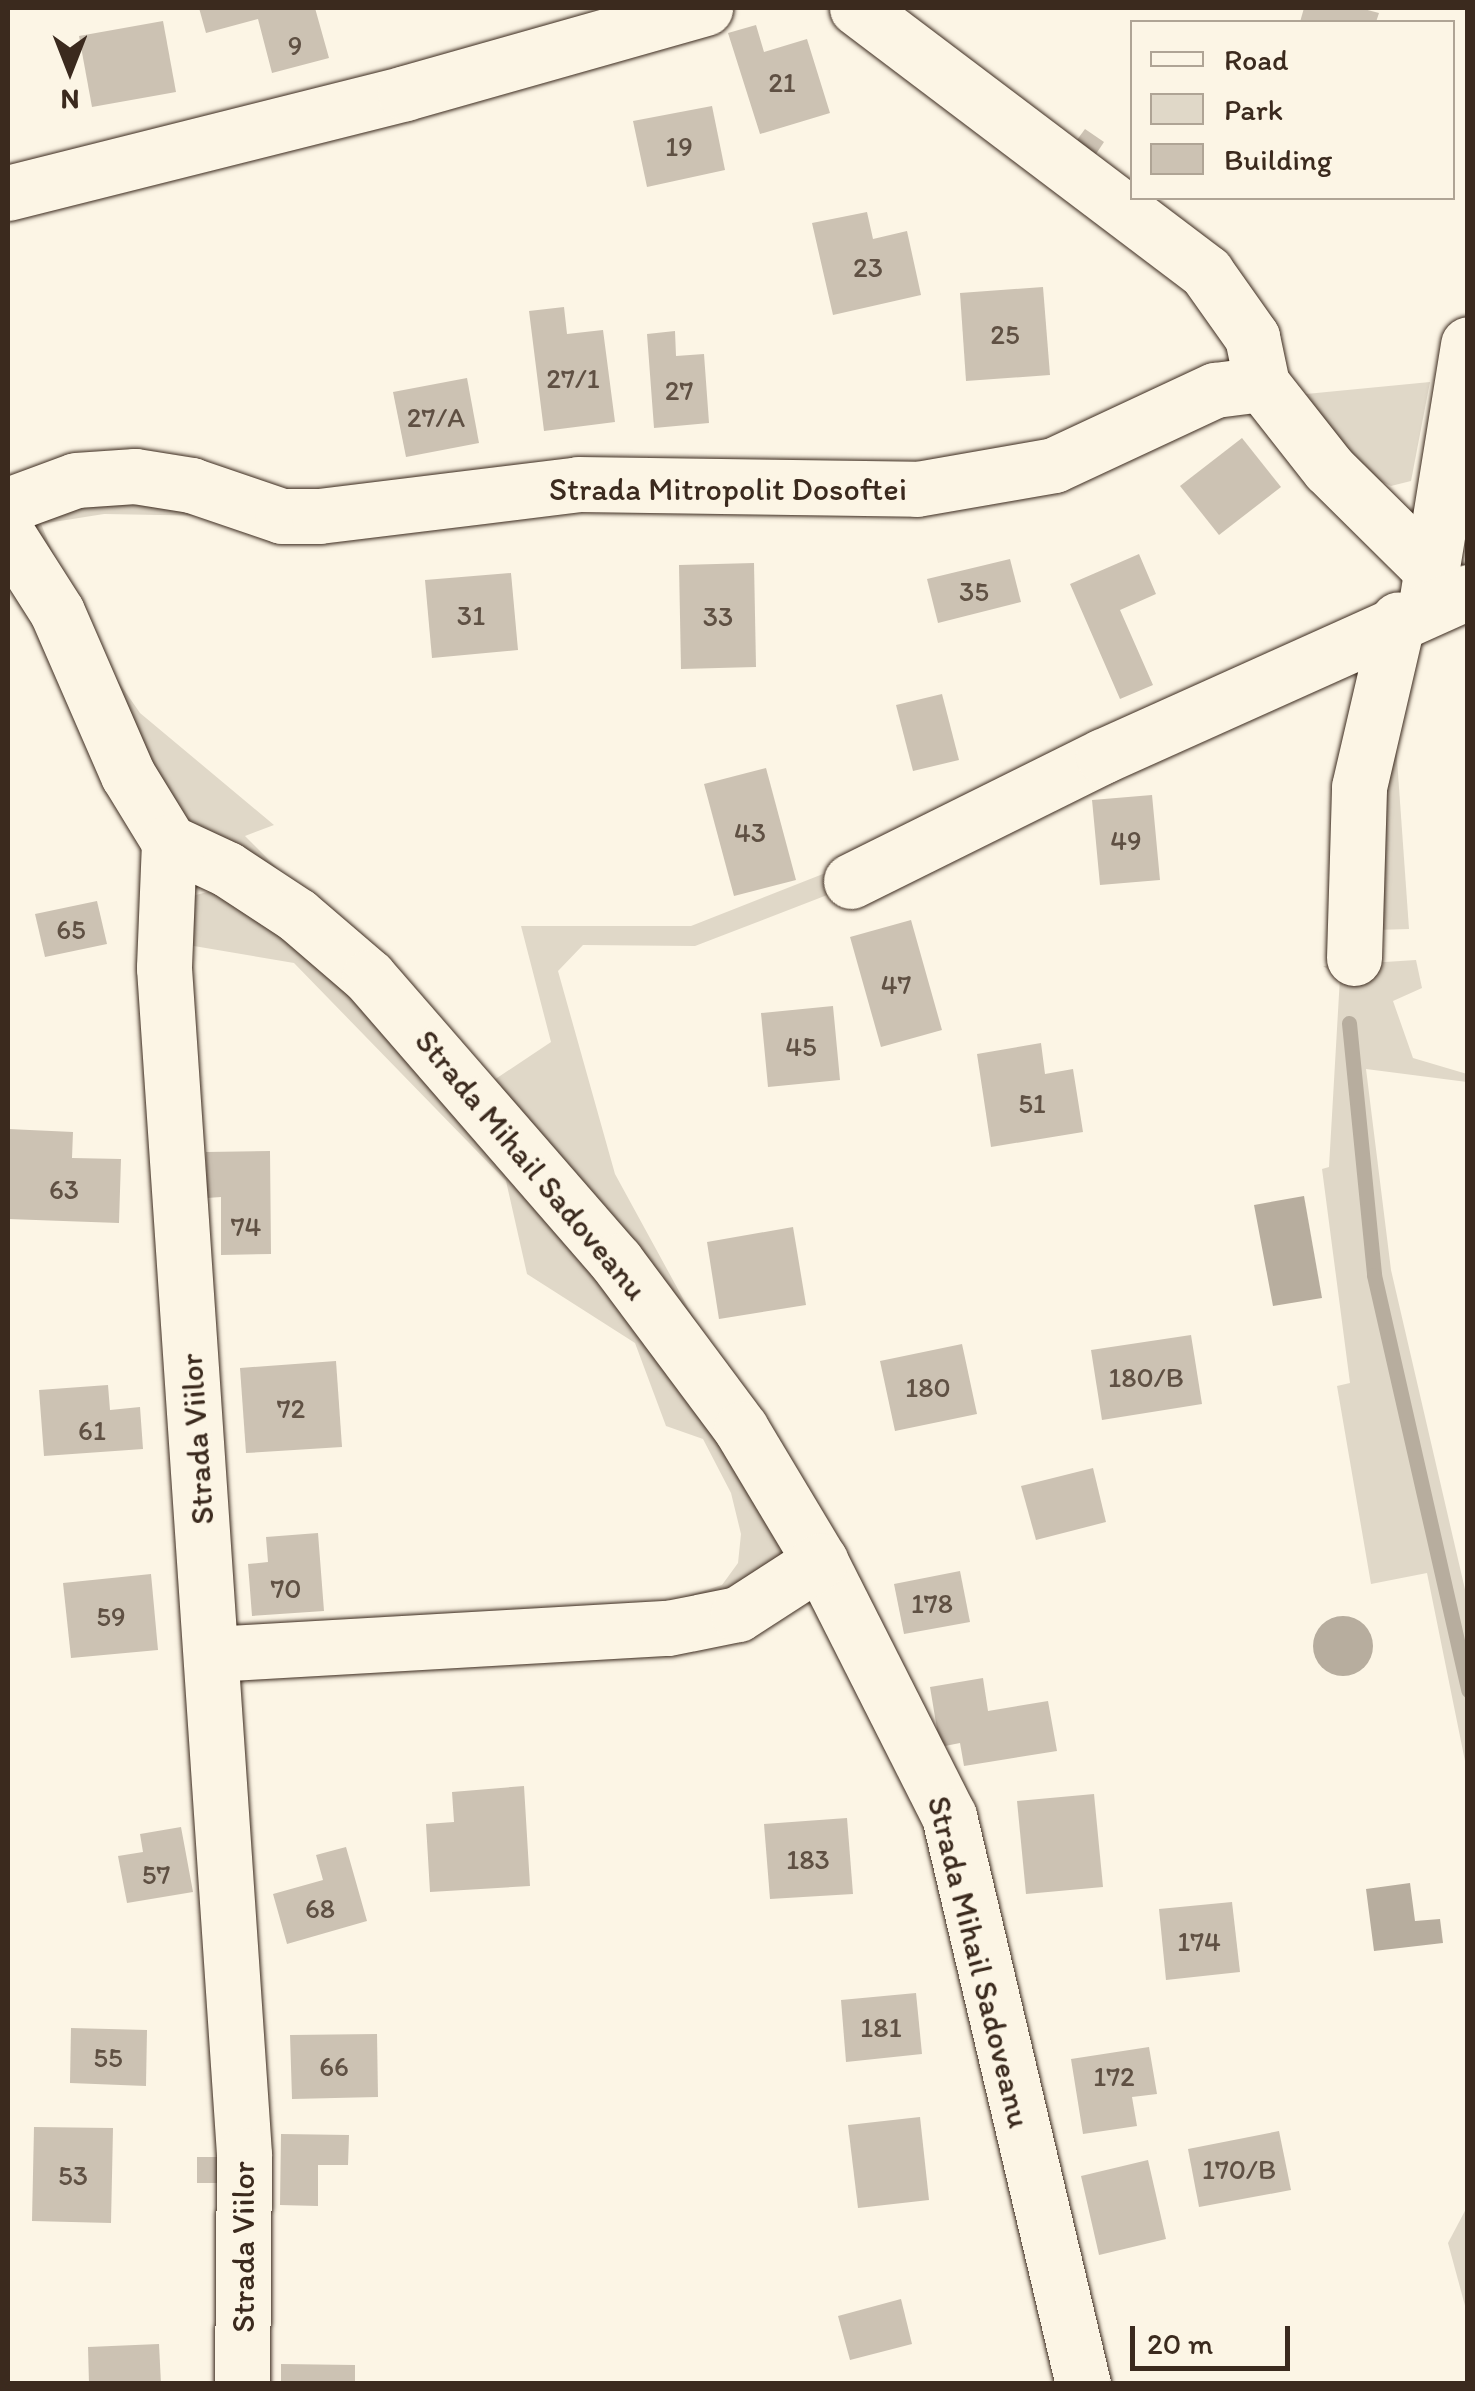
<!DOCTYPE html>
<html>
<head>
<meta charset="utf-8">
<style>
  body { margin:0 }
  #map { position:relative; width:1475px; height:2391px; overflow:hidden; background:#fcf5e5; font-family:Itim,sans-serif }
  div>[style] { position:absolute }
  .green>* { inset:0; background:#e0d8c8 }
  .water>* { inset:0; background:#b7ad9e }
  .round { border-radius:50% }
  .stream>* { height:15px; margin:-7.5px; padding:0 7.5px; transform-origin:7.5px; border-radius:7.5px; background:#b7ad9e }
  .building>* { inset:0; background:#ccc2b3 }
  .roads { filter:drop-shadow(0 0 2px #3b2a1e) drop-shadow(0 0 2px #3b2a1e) }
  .minor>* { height:55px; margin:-27.5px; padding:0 27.5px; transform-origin:27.5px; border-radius:27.5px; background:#fcf5e5 }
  span { translate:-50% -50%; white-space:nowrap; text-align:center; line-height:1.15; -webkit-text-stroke:8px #fcf5e5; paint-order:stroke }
  .number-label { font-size:28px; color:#5f5043 }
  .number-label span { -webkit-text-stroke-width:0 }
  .street-label { font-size:32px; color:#3b2a1e }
  .frame { position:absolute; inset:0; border:10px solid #3b2a1e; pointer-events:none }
  .legend { position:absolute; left:1130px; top:20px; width:325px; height:180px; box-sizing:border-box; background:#fcf5e5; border:2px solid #afa495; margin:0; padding:12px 18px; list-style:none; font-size:30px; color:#3b2a1e }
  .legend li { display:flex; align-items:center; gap:20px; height:50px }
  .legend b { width:50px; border:2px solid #afa495 }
  .north { position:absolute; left:20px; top:20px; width:100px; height:100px; -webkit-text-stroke:8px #fcf5e5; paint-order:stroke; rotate:180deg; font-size:28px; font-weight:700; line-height:40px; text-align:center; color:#3b2a1e }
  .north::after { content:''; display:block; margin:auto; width:35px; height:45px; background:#3b2a1e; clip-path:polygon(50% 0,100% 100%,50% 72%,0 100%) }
  .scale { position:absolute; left:1130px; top:2326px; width:160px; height:45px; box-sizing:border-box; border:5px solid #3b2a1e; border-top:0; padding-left:12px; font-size:30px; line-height:35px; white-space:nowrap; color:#3b2a1e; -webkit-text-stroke:8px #fcf5e5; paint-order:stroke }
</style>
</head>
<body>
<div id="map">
  <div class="green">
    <i style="clip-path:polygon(1430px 382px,1411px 481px,1391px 486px,1361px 472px,1306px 394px)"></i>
    <i style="clip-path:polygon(156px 492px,215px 516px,104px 514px,41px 524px,89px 639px,140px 713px,274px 825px,245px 836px,315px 906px,185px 824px,115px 705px,30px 518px,70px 496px)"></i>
    <i style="clip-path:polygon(1394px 717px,1409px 929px,1375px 930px,1383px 773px)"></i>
    <i style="clip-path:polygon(828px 872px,835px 892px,695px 946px,583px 945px,558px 971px,615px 1174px,739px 1401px,491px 1082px,551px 1042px,521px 926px,691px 926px)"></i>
    <i style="clip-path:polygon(211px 891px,281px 913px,601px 1264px,791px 1553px,742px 1596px,641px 1611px,722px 1585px,738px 1563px,741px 1534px,731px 1493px,703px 1439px,666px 1426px,635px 1343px,527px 1274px,506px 1181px,294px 963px,188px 945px,192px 896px)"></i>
    <i style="clip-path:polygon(1416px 960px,1422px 988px,1393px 1001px,1413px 1058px,1467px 1074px,1467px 1082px,1366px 1069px,1391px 1270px,1467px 1598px,1467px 1771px,1427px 1573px,1371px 1584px,1337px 1386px,1350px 1383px,1322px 1169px,1329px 1167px,1340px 977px,1323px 966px)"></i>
    <i style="clip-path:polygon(1467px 2207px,1468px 2207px,1467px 2313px,1448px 2243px)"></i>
  </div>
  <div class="water">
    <i style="clip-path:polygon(1304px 1196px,1322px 1298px,1273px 1306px,1254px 1205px)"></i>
    <i class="round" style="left:1313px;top:1616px;width:60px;height:60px"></i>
    <i style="clip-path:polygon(1410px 1883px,1415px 1921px,1440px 1919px,1443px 1943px,1374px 1951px,1366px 1889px)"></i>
  </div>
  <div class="stream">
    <i style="left:1349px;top:1023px;width:253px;rotate:84.3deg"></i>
    <i style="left:1374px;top:1275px;width:426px;rotate:77.2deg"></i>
  </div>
  <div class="building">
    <i style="clip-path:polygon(199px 8px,315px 8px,329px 58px,272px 73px,258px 19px,206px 33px)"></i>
    <i style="clip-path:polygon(1304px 8px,1360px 8px,1379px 13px,1376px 22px,1300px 22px)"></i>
    <i style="clip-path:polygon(163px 21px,176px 92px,92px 107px,79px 36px)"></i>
    <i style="clip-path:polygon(756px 25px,764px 52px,807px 39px,830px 113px,760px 134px,728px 33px)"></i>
    <i style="clip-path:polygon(712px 106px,725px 170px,647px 187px,633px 121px)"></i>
    <i style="clip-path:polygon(1085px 129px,1104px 142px,1088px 166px,1068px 152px)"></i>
    <i style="clip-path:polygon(867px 212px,873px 239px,907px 231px,921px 295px,833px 315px,812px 223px)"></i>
    <i style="clip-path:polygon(1043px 287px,1050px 375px,966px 381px,960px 293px)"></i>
    <i style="clip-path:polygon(564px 307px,567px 334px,603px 330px,615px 422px,544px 431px,529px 311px)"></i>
    <i style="clip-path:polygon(675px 331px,676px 356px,704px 354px,709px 423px,654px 428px,647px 334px)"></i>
    <i style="clip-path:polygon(467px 378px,479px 443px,406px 457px,393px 392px)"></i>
    <i style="clip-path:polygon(1242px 438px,1281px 487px,1219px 535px,1180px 486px)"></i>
    <i style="clip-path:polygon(1139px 554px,1156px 594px,1120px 610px,1153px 685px,1120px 699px,1070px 584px)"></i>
    <i style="clip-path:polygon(1010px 559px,1021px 602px,938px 623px,927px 579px)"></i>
    <i style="clip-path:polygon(754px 563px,756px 667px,681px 669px,679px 565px)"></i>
    <i style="clip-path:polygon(511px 573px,518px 650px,432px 658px,425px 580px)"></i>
    <i style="clip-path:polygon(942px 694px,959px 760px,913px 771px,896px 705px)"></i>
    <i style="clip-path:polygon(766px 768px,796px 880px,734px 896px,704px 784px)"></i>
    <i style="clip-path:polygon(1152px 795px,1160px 880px,1100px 885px,1092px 800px)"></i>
    <i style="clip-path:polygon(97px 901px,107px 944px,45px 957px,35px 914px)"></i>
    <i style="clip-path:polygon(911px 920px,942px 1030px,881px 1047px,850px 937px)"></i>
    <i style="clip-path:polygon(833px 1006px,840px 1080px,768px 1087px,761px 1013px)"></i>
    <i style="clip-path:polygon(1041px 1043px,1045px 1074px,1073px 1069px,1083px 1132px,991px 1147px,977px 1054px)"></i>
    <i style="clip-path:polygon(8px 1129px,73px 1132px,72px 1158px,121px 1159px,119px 1223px,8px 1219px)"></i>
    <i style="clip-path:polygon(270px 1151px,271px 1254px,221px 1255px,221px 1197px,207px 1198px,206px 1152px)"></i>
    <i style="clip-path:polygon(793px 1227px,806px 1305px,719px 1319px,707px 1242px)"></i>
    <i style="clip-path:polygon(1191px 1335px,1202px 1404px,1102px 1420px,1091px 1350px)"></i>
    <i style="clip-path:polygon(962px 1344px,977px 1414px,895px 1431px,880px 1361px)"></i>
    <i style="clip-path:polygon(336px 1361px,342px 1447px,246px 1453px,240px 1368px)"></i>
    <i style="clip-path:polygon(108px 1385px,110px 1410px,140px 1407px,143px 1449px,44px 1456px,39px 1390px)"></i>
    <i style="clip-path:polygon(1093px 1468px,1106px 1522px,1036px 1540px,1021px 1486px)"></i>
    <i style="clip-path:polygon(318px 1533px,324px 1611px,252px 1616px,248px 1564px,268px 1562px,266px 1537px)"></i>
    <i style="clip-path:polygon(960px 1571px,970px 1622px,904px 1634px,894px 1584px)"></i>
    <i style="clip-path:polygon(151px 1574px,158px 1650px,71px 1658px,63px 1583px)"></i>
    <i style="clip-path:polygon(983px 1678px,988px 1711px,1048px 1701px,1057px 1751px,964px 1766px,960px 1743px,940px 1747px,930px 1687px)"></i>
    <i style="clip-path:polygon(524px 1786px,530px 1886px,430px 1892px,426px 1824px,454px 1822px,452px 1792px)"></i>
    <i style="clip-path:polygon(1094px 1794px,1103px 1887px,1026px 1894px,1017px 1801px)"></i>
    <i style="clip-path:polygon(847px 1818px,853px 1894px,770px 1899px,764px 1824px)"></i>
    <i style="clip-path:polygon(181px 1827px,193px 1892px,127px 1903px,118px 1856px,143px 1852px,140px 1834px)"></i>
    <i style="clip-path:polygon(346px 1847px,367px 1921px,287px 1944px,273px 1894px,323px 1880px,316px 1855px)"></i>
    <i style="clip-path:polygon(1232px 1902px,1240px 1972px,1166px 1980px,1159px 1909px)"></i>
    <i style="clip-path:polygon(916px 1993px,922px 2054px,846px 2062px,841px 2000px)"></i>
    <i style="clip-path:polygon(71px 2028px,147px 2030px,146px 2086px,70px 2083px)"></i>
    <i style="clip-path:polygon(377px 2034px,378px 2097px,292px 2099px,290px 2035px)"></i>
    <i style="clip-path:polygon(1149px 2047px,1157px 2094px,1132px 2097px,1137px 2126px,1083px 2134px,1071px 2059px)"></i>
    <i style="clip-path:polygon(920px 2117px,929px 2200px,858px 2208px,848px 2125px)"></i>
    <i style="clip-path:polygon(34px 2127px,113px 2128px,111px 2223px,32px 2221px)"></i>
    <i style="clip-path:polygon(1279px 2131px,1291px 2190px,1199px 2207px,1188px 2149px)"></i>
    <i style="clip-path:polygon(281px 2134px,349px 2135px,348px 2165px,318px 2165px,318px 2206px,280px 2205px)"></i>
    <i style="clip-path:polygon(197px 2157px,218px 2157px,218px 2183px,197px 2183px)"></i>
    <i style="clip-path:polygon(1148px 2160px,1166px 2239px,1099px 2255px,1081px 2176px)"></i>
    <i style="clip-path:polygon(901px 2299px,912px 2344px,850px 2360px,838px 2316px)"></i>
    <i style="clip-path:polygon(159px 2344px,161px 2384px,89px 2384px,88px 2347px)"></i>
    <i style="clip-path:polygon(281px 2364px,355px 2365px,355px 2384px,281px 2384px)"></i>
  </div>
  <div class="roads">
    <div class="minor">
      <i style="left:857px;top:8px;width:438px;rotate:37.1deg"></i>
      <i style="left:1206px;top:272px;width:80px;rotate:54.7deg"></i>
      <i style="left:1252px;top:337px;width:48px;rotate:78deg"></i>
      <i style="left:1262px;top:384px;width:108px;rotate:51.8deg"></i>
      <i style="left:1329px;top:469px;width:144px;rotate:44.7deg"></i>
      <i style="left:8px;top:193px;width:409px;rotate:-14.1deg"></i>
      <i style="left:405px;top:93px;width:312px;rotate:-15.8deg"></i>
      <i style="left:8px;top:505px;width:72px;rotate:-20.2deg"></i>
      <i style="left:76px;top:480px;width:59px;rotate:-3.9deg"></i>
      <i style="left:135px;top:476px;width:57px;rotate:9.1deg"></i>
      <i style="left:191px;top:485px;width:96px;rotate:18.8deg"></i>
      <i style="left:282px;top:516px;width:37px"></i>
      <i style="left:319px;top:516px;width:261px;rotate:-7deg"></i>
      <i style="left:578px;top:484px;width:339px;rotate:0.8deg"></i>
      <i style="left:917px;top:489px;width:139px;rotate:-9.9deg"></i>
      <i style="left:1054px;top:465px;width:178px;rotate:-25deg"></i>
      <i style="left:1215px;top:390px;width:47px;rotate:-7.3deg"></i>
      <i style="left:8px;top:535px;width:91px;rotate:57.5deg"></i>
      <i style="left:57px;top:612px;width:178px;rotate:66.5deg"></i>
      <i style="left:128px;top:775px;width:79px;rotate:58.5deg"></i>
      <i style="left:169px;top:842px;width:126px;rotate:92.3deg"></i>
      <i style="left:164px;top:968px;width:1190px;rotate:86.14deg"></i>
      <i style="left:244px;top:2155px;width:229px;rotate:90.5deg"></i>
      <i style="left:1427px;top:598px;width:257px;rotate:-80.8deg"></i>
      <i style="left:169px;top:842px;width:64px;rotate:25deg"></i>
      <i style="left:227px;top:869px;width:84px;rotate:33.3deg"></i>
      <i style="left:297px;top:915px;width:95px;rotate:40.7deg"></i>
      <i style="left:369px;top:977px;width:376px;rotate:49deg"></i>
      <i style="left:616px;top:1261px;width:209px;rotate:53.3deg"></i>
      <i style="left:741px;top:1429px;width:154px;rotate:59.1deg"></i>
      <i style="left:820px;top:1561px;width:286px;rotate:63.2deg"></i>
      <i style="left:949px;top:1816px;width:584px;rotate:76.73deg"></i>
      <i style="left:851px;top:881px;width:281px;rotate:-26.4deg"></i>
      <i style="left:1103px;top:756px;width:400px;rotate:-24.2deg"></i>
      <i style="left:1354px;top:958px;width:171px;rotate:-88.3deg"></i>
      <i style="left:1359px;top:787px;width:172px;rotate:-76.9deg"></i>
      <i style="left:212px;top:1654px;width:457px;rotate:-3.3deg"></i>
      <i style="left:668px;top:1628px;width:71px;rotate:-11.3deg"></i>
      <i style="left:738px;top:1614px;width:98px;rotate:-32.9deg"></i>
    </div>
  </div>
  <div class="number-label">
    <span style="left:295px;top:45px">9</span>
    <span style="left:782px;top:82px">21</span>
    <span style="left:679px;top:146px">19</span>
    <span style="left:868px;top:267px">23</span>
    <span style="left:1005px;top:334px">25</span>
    <span style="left:573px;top:378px">27/1</span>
    <span style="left:679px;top:390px">27</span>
    <span style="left:436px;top:417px">27/A</span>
    <span style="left:974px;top:591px">35</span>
    <span style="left:471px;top:615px">31</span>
    <span style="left:718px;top:616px">33</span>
    <span style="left:750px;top:832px">43</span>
    <span style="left:1126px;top:840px">49</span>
    <span style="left:71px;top:929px">65</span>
    <span style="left:896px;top:984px">47</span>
    <span style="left:801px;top:1046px">45</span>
    <span style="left:1032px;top:1103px">51</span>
    <span style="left:64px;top:1189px">63</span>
    <span style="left:246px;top:1226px">74</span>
    <span style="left:1146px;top:1377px">180/B</span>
    <span style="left:928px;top:1387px">180</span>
    <span style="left:291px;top:1408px">72</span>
    <span style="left:92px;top:1430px">61</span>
    <span style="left:286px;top:1588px">70</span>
    <span style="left:932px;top:1603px">178</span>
    <span style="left:111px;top:1616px">59</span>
    <span style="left:808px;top:1859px">183</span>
    <span style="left:156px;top:1874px">57</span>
    <span style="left:320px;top:1908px">68</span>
    <span style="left:1199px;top:1941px">174</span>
    <span style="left:881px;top:2027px">181</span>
    <span style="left:108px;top:2057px">55</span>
    <span style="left:334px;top:2066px">66</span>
    <span style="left:1114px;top:2076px">172</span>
    <span style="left:1239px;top:2169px">170/B</span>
    <span style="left:73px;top:2175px">53</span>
  </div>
  <div class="street-label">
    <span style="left:728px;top:489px">Strada Mitropolit Dosoftei</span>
    <span style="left:531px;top:1165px;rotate:50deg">Strada Mihail Sadoveanu</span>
    <span style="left:197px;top:1439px;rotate:-94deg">Strada Viilor</span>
    <span style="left:979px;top:1962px;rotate:76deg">Strada Mihail Sadoveanu</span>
    <span style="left:243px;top:2247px;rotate:-90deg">Strada Viilor</span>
  </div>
  <div class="frame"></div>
  <ul class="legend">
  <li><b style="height:12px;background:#fcf5e5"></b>Road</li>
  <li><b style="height:28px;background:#e0d8c8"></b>Park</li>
  <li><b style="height:28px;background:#ccc2b3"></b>Building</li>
  </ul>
  <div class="north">N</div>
  <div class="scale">20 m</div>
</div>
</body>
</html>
